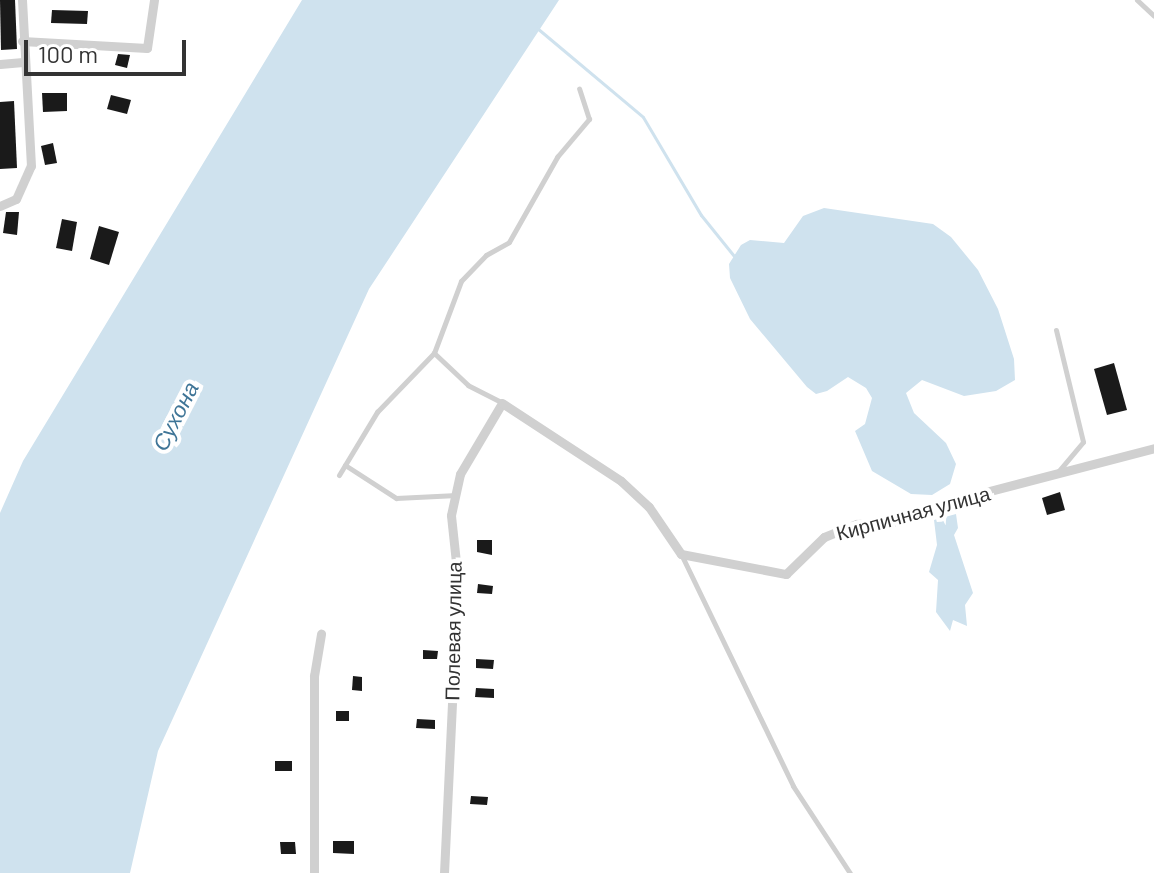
<!DOCTYPE html>
<html>
<head>
<meta charset="utf-8">
<style>
  body { margin:0 }
  #map { position:relative; width:1154px; height:873px; overflow:hidden; background:#fff; font-family:Barlow,sans-serif }
  div>[style] { position:absolute }
  .water>* { inset:0; background:#cfe2ee }
  .stream>* { height:3px; margin:-1.5px; padding:0 1.5px; transform-origin:1.5px; border-radius:1.5px; background:#cfe2ee }
  .building>* { inset:0; background:#1a1a1a }
  .lane>* { height:5px; margin:-2.5px; padding:0 2.5px; transform-origin:2.5px; border-radius:2.5px; background:#d0d0d0 }
  .street>* { height:9px; margin:-4.5px; padding:0 4.5px; transform-origin:4.5px; border-radius:4.5px; background:#d0d0d0 }
  span { translate:-50% -50%; white-space:nowrap; text-align:center; line-height:1.15; -webkit-text-stroke:8px #fff; paint-order:stroke }
  .street-label { font-size:20px; color:#333 }
  .water-label { font-size:22px; color:#3f7597; font-style:italic }
  .scale { position:absolute; left:24px; top:40px; width:162px; height:36px; box-sizing:border-box; border:4px solid #333; border-top:0; padding-left:10px; font-size:24px; line-height:28px; white-space:nowrap; color:#333; -webkit-text-stroke:6px #fff; paint-order:stroke }
</style>
</head>
<body>
<div id="map">
  <div class="water">
    <i style="clip-path:polygon(302px 0,559px 0,369px 289px,158px 751px,130px 873px,0 873px,0 513px,23px 461px)"></i>
    <i style="clip-path:polygon(824px 208px,933px 224px,951px 237px,978px 270px,998px 309px,1014px 359px,1015px 380px,996px 391px,964px 396px,922px 380px,906px 393px,914px 413px,946px 443px,956px 464px,950px 484px,932px 495px,911px 494px,872px 471px,855px 431px,865px 424px,872px 398px,866px 388px,848px 377px,827px 391px,816px 394px,807px 387px,750px 319px,730px 278px,729px 264px,741px 245px,750px 240px,784px 243px,803px 216px)"></i>
    <i style="clip-path:polygon(956px 514px,958px 528px,954px 535px,973px 593px,965px 605px,967px 626px,953px 620px,950px 631px,936px 612px,938px 580px,929px 572px,937px 545px,934px 520px)"></i>
  </div>
  <div class="stream">
    <i style="left:537px;top:28px;width:138px;rotate:40deg"></i>
    <i style="left:643px;top:117px;width:114px;rotate:59.4deg"></i>
    <i style="left:701px;top:215px;width:53px;rotate:51.2deg"></i>
  </div>
  <div class="building">
    <i style="clip-path:polygon(0 0,15px 0,17px 49px,1px 50px)"></i>
    <i style="clip-path:polygon(52px 10px,88px 11px,87px 24px,51px 23px)"></i>
    <i style="clip-path:polygon(118px 54px,130px 55px,127px 68px,115px 65px)"></i>
    <i style="clip-path:polygon(42px 93px,67px 93px,67px 111px,43px 112px)"></i>
    <i style="clip-path:polygon(111px 95px,131px 100px,127px 114px,107px 109px)"></i>
    <i style="clip-path:polygon(14px 101px,17px 168px,0 169px,0 102px)"></i>
    <i style="clip-path:polygon(53px 143px,57px 163px,45px 165px,41px 146px)"></i>
    <i style="clip-path:polygon(6px 212px,19px 212px,17px 235px,3px 233px)"></i>
    <i style="clip-path:polygon(62px 219px,77px 222px,72px 251px,56px 248px)"></i>
    <i style="clip-path:polygon(99px 226px,119px 232px,109px 265px,90px 259px)"></i>
    <i style="clip-path:polygon(1114px 363px,1127px 410px,1107px 415px,1094px 369px)"></i>
    <i style="clip-path:polygon(1060px 492px,1065px 510px,1047px 515px,1042px 498px)"></i>
    <i style="clip-path:polygon(477px 540px,492px 540px,492px 555px,477px 552px)"></i>
    <i style="clip-path:polygon(478px 584px,493px 586px,492px 594px,477px 593px)"></i>
    <i style="clip-path:polygon(423px 650px,438px 651px,437px 659px,423px 659px)"></i>
    <i style="clip-path:polygon(476px 659px,494px 660px,493px 669px,476px 668px)"></i>
    <i style="clip-path:polygon(353px 676px,362px 677px,362px 691px,352px 690px)"></i>
    <i style="clip-path:polygon(476px 688px,494px 689px,494px 698px,475px 697px)"></i>
    <i style="clip-path:polygon(336px 711px,349px 711px,349px 721px,336px 721px)"></i>
    <i style="clip-path:polygon(417px 719px,435px 720px,435px 729px,416px 728px)"></i>
    <i style="clip-path:polygon(275px 761px,292px 761px,292px 771px,275px 771px)"></i>
    <i style="clip-path:polygon(471px 796px,488px 797px,487px 805px,470px 804px)"></i>
    <i style="clip-path:polygon(333px 841px,354px 841px,354px 854px,333px 853px)"></i>
    <i style="clip-path:polygon(280px 842px,295px 842px,296px 854px,281px 854px)"></i>
  </div>
  <div class="lane">
    <i style="left:1137px;top:0;width:23px;rotate:43deg"></i>
    <i style="left:1056px;top:330px;width:115px;rotate:76.4deg"></i>
    <i style="left:1083px;top:442px;width:38px;rotate:130deg"></i>
    <i style="left:501px;top:402px;width:37px;rotate:-153deg"></i>
    <i style="left:468px;top:385px;width:47px;rotate:-136.7deg"></i>
    <i style="left:434px;top:353px;width:77px;rotate:-69.4deg"></i>
    <i style="left:461px;top:281px;width:36px;rotate:-46deg"></i>
    <i style="left:486px;top:255px;width:26px;rotate:-29deg"></i>
    <i style="left:509px;top:242px;width:98px;rotate:-60.5deg"></i>
    <i style="left:557px;top:157px;width:50px;rotate:-49.9deg"></i>
    <i style="left:589px;top:119px;width:32px;rotate:-108deg"></i>
    <i style="left:345px;top:465px;width:61px;rotate:32.9deg"></i>
    <i style="left:396px;top:498px;width:61px;rotate:-2.8deg"></i>
    <i style="left:339px;top:475px;width:74px;rotate:-58.9deg"></i>
    <i style="left:377px;top:412px;width:82px;rotate:-46deg"></i>
    <i style="left:681px;top:554px;width:258px;rotate:64.2deg"></i>
    <i style="left:793px;top:786px;width:104px;rotate:56.8deg"></i>
  </div>
  <div class="street">
    <i style="left:22px;top:41px;width:125px;rotate:3.2deg"></i>
    <i style="left:147px;top:48px;width:49px;rotate:-81.7deg"></i>
    <i style="left:0;top:64px;width:23px;rotate:-5deg"></i>
    <i style="left:0;top:206px;width:17px;rotate:-24deg"></i>
    <i style="left:16px;top:199px;width:36px;rotate:-66deg"></i>
    <i style="left:31px;top:166px;width:166px;rotate:-93.1deg"></i>
    <i style="left:314px;top:873px;width:197px;rotate:-90deg"></i>
    <i style="left:314px;top:676px;width:43px;rotate:-80.5deg"></i>
    <i style="left:444px;top:873px;width:292px;rotate:-87.3deg"></i>
    <i style="left:458px;top:581px;width:66px;rotate:-96.1deg"></i>
    <i style="left:451px;top:515px;width:42px;rotate:-77.6deg"></i>
    <i style="left:460px;top:474px;width:82px;rotate:-59.4deg"></i>
    <i style="left:502px;top:403px;width:142px;rotate:33.2deg"></i>
    <i style="left:621px;top:481px;width:38px;rotate:43deg"></i>
    <i style="left:649px;top:507px;width:57px;rotate:55.8deg"></i>
    <i style="left:681px;top:554px;width:107px;rotate:10.8deg"></i>
    <i style="left:786px;top:574px;width:53px;rotate:-44.2deg"></i>
    <i style="left:824px;top:537px;width:35px;rotate:-22deg"></i>
    <i style="left:857px;top:524px;width:39px;rotate:-4deg"></i>
    <i style="left:896px;top:521px;width:39px;rotate:-23deg"></i>
    <i style="left:932px;top:506px;width:229px;rotate:-14.6deg"></i>
  </div>
  <div class="street-label">
    <span style="left:913px;top:513px;rotate:-15deg">Кирпичная улица</span>
    <span style="left:453px;top:631px;rotate:-89deg">Полевая улица</span>
  </div>
  <div class="water-label">
    <span style="left:175px;top:416px;rotate:-63deg">Сухона</span>
  </div>
  <div class="scale">100 m</div>
</div>
</body>
</html>
